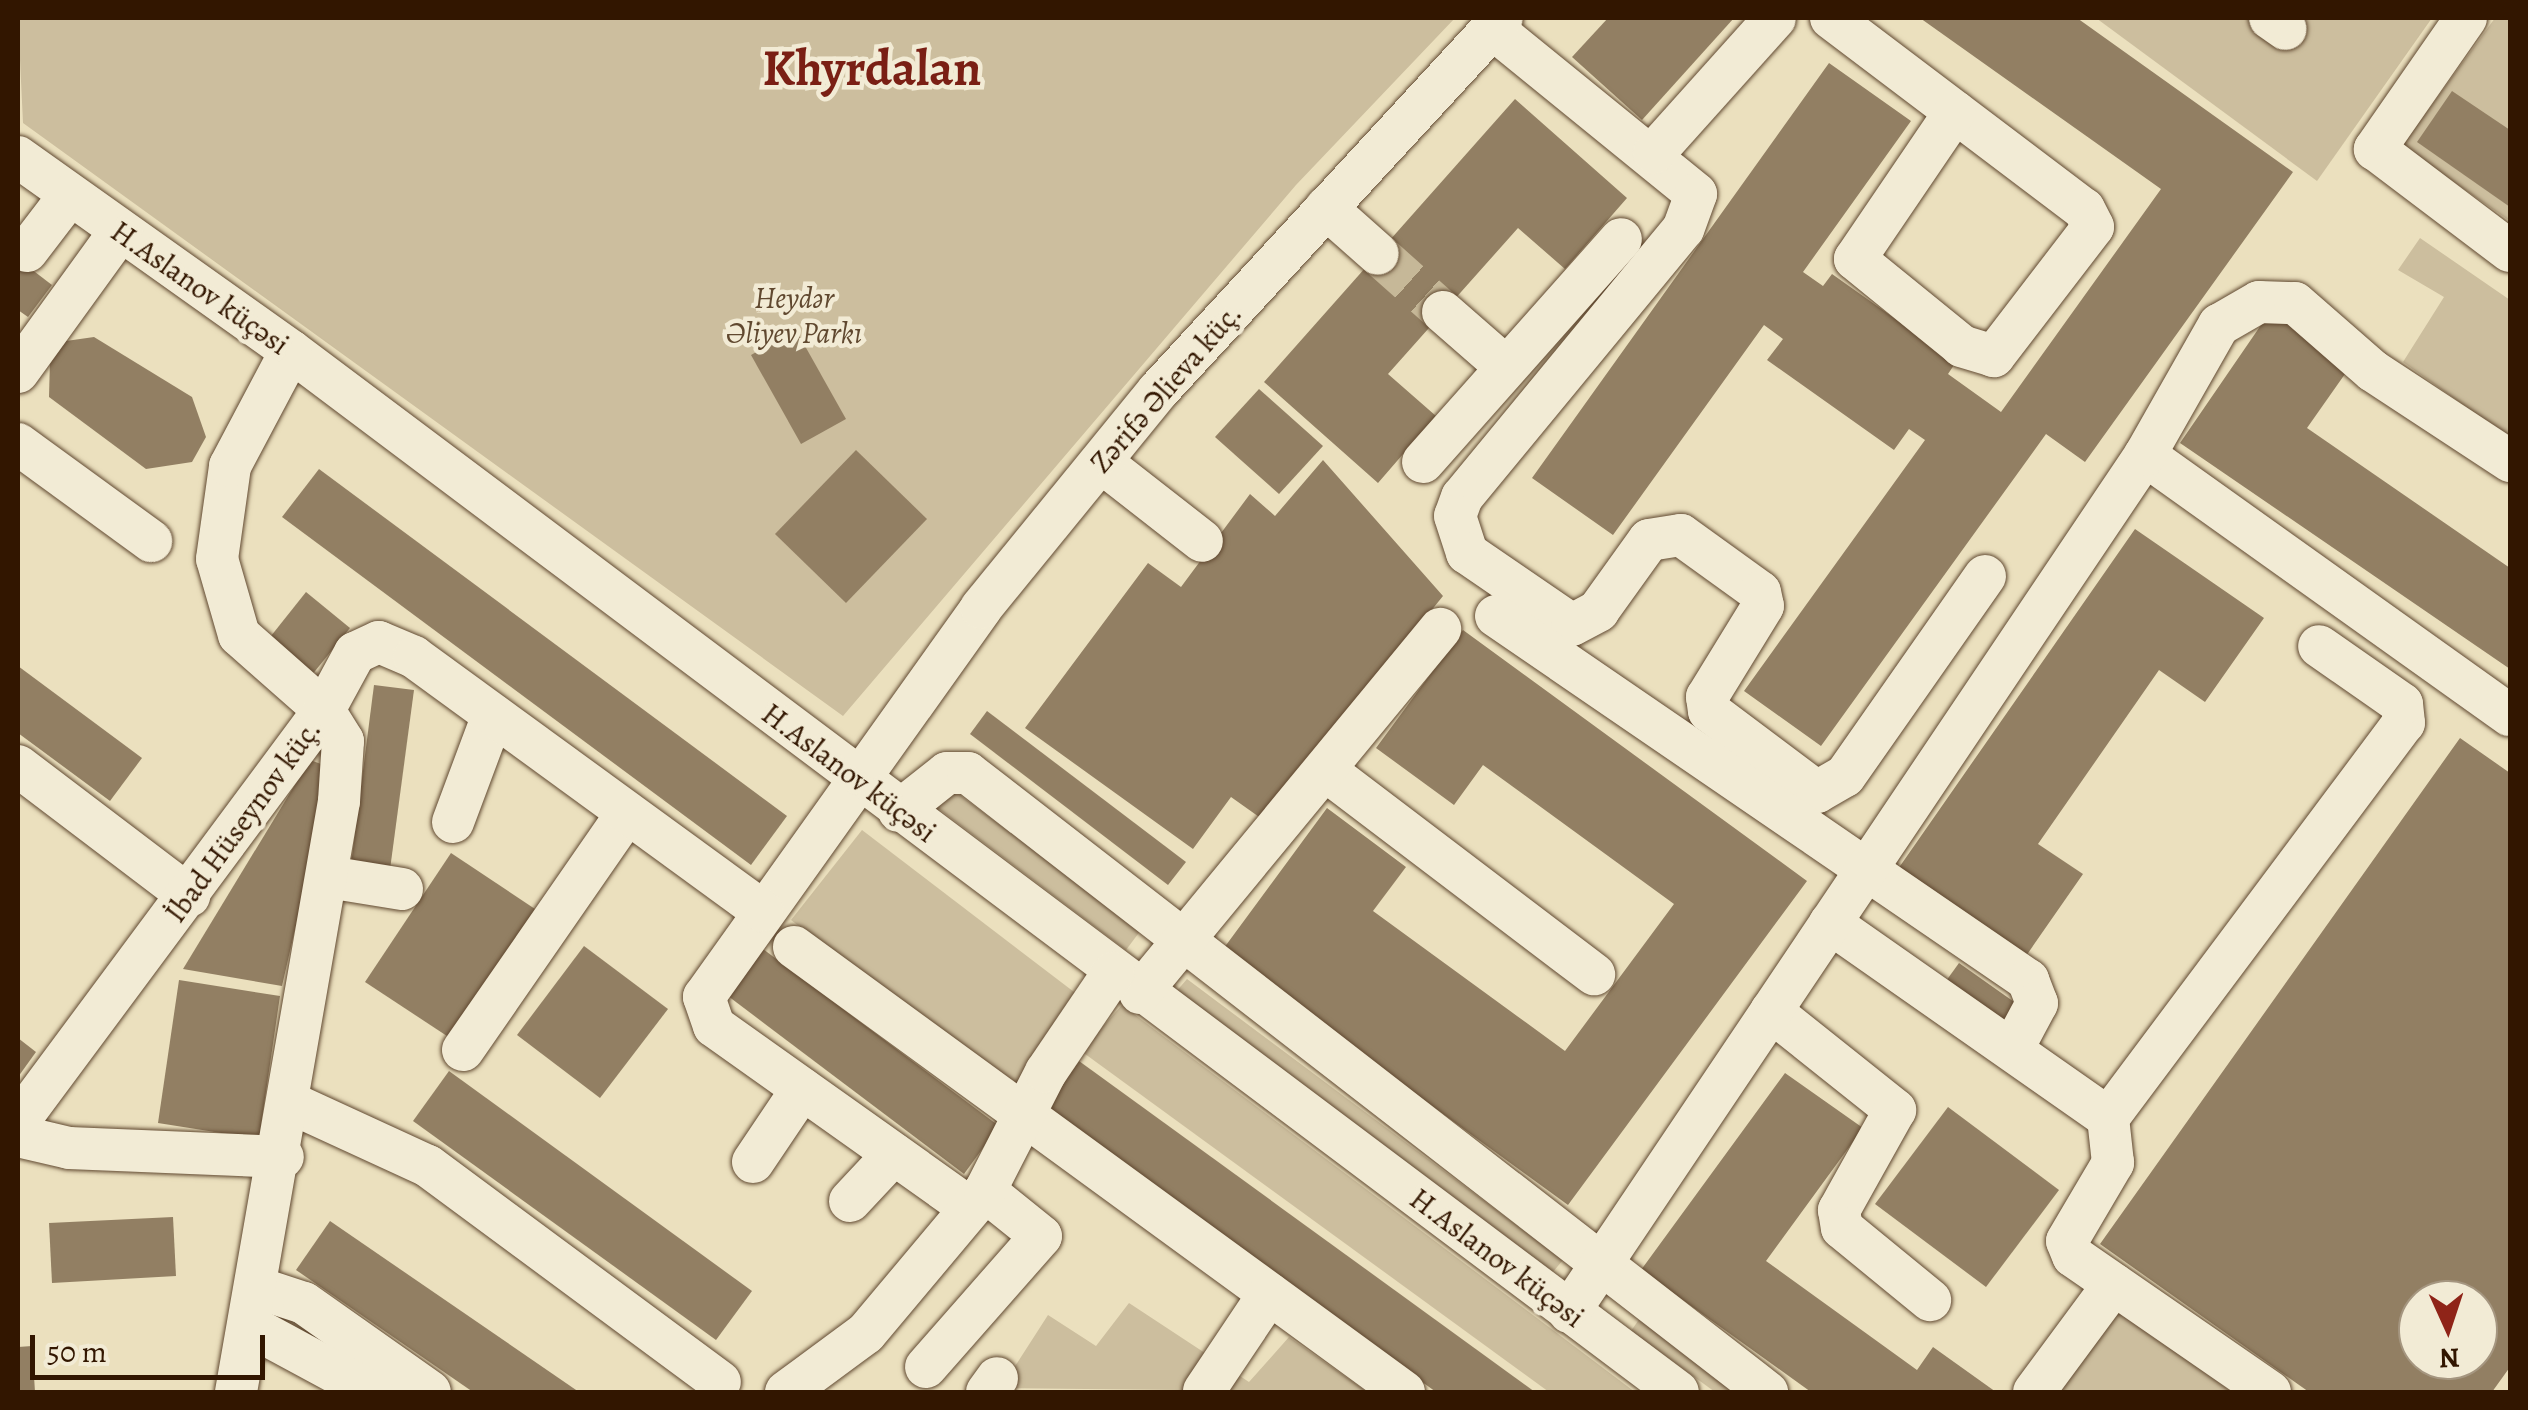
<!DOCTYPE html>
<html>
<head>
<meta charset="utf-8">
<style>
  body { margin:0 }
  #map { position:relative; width:2528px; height:1410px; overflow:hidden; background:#ebe0be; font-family:Alegreya,serif }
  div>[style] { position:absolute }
  .green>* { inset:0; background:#ccbe9e }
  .building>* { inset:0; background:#927f63 }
  .minor-tunnel>* { height:42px; margin-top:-21px; transform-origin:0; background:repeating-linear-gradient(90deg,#c6b898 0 42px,transparent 0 63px) }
  .roads { filter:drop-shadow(0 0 2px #604830) drop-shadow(0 0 2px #604830) }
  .minor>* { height:42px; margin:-21px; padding:0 21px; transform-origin:21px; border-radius:21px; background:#f2ebd5 }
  span { translate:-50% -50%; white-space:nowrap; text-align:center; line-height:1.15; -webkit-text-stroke:9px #f2ebd5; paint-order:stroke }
  .street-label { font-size:30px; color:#321600 }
  .park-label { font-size:30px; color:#60482f; font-style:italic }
  .town-label { font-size:50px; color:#7a1f14; font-weight:700 }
  .frame { position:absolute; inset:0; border:20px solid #321600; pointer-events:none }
  .north { position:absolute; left:2398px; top:1280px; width:100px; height:100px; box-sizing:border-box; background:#f2ebd5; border:2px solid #a59680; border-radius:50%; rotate:177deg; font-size:28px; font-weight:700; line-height:40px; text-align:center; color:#321600 }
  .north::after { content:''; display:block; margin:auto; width:35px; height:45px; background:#8f2418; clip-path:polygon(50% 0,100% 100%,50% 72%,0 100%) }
  .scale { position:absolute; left:30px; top:1335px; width:235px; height:45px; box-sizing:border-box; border:5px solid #321600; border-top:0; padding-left:12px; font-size:30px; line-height:35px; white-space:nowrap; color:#321600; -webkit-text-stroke:8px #f2ebd5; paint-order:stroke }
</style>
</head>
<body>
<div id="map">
  <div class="green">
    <i style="clip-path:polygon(18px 18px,1455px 18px,1296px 185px,843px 716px,23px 123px)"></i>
    <i style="clip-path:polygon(2096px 18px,2432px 18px,2317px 181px)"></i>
    <i style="clip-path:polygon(2495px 18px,2510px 18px,2510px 221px,2402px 146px)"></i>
    <i style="clip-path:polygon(2420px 238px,2510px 300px,2510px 438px,2403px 362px,2444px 297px,2398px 270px)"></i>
    <i style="clip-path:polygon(953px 790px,1141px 930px,1126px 950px,935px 806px)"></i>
    <i style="clip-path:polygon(862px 830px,1078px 995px,1013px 1089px,791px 920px)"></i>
    <i style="clip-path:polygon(1187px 979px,1563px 1260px,1552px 1273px,1175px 993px)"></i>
    <i style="clip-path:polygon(1122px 1005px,1635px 1392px,1549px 1392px,1081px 1051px)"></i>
    <i style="clip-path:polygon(1129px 1303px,1249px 1382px,1289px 1337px,1367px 1392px,1001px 1388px,1048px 1315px,1096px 1346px)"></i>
    <i style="clip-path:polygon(2115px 1309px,2232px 1392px,2053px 1392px)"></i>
    <i style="clip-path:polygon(1640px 1318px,1742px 1392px,1715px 1392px,1631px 1331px)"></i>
  </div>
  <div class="building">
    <i style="clip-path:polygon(1608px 18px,1734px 18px,1642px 120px,1572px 57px)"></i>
    <i style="clip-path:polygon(1920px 18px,2077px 18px,2293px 172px,2085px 462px,2046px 434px,1821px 746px,1744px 691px,1925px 440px,1909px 429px,1894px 450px,1767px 360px,1783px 339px,1764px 325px,1613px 535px,1532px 478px,1829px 63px,1911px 121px,1803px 272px,1823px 286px,1832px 274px,1956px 362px,1948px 374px,2001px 412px,2161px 189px)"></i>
    <i style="clip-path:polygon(2452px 91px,2510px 130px,2510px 207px,2417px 142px)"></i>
    <i style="clip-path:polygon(1515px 99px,1627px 198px,1565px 269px,1518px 228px,1388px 374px,1436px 416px,1378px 483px,1264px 382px)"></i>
    <i style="clip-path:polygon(18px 259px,52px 285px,28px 317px,18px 310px)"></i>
    <i style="clip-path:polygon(2272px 309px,2352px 364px,2307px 428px,2510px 568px,2510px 669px,2180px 443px)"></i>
    <i style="clip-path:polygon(796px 330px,846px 419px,801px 444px,751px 355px)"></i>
    <i style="clip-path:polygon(94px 337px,192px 397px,206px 437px,192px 462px,146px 469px,49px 397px,50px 359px,66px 341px)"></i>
    <i style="clip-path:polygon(1259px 389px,1323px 446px,1279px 494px,1215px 437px)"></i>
    <i style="clip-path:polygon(856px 450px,927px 519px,846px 603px,775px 534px)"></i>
    <i style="clip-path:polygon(1323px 460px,1443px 596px,1262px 819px,1231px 797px,1193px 849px,1025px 728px,1148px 563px,1181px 587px,1250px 494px,1275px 516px)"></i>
    <i style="clip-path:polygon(319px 469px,787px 816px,751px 865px,282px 517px)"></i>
    <i style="clip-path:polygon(2135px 529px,2264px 618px,2205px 702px,2159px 670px,2038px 844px,2083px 874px,2026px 956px,1898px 869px)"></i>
    <i style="clip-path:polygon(306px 592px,350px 628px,311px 676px,267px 641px)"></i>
    <i style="clip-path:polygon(1463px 630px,1807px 881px,1568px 1205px,1221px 952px,1327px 808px,1406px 867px,1373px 911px,1565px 1051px,1674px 904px,1483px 765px,1454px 805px,1376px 748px)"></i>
    <i style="clip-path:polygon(18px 666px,142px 758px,110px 801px,18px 733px)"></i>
    <i style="clip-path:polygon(374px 685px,414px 690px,389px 877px,350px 872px)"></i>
    <i style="clip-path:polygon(987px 711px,1186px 862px,1168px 885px,970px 734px)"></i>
    <i style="clip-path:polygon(evenodd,2460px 738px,2510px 773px,2510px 1367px,2492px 1392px,2309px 1392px,2100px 1244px,2460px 738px,2418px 1300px,2478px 1300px,2478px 1360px,2418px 1360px,2418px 1300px)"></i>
    <i style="clip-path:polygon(310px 760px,332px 768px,282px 986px,183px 969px)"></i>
    <i style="clip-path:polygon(451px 853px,535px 909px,450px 1038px,365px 982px)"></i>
    <i style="clip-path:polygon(584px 946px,668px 1009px,600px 1098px,517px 1035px)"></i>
    <i style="clip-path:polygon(763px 949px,999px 1126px,964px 1174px,728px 996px)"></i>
    <i style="clip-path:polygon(1959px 963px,2017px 1004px,2004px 1023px,1946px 981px)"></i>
    <i style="clip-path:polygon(179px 980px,280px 996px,259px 1139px,158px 1123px)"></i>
    <i style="clip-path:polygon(18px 1038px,36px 1052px,18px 1077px)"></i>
    <i style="clip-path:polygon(1079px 1061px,1535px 1392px,1436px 1392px,1045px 1108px)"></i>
    <i style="clip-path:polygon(449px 1071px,752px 1291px,716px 1340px,413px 1121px)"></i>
    <i style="clip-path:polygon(1785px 1073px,1863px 1128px,1766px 1261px,1917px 1370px,1933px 1347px,1996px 1392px,1811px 1392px,1641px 1270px)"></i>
    <i style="clip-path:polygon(1948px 1107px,2059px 1190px,1986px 1287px,1875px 1204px)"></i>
    <i style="clip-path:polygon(173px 1217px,176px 1276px,52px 1283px,49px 1223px)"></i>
    <i style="clip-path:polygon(330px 1221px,579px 1392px,473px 1392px,296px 1270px)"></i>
    <i style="clip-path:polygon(32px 1346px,35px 1392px,18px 1392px,18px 1347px)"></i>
  </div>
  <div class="minor-tunnel">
    <i style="left:1378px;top:254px;width:87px;rotate:41.7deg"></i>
  </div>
  <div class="roads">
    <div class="minor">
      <i style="left:1831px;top:18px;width:317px;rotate:37.1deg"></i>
      <i style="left:2084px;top:209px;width:20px;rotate:63deg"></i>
      <i style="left:2093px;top:227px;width:163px;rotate:127.5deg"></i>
      <i style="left:1994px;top:356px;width:34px;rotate:-163deg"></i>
      <i style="left:1962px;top:346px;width:138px;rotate:-140.9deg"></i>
      <i style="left:1855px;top:259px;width:178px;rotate:-55.8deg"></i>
      <i style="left:2270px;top:18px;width:19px;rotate:35deg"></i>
      <i style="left:2466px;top:18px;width:160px;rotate:124.8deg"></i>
      <i style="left:2375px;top:149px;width:169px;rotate:37.1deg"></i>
      <i style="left:1492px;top:28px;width:263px;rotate:39.1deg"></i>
      <i style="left:1696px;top:194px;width:37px;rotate:110deg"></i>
      <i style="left:1683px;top:229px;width:347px;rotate:129.5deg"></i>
      <i style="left:1462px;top:497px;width:20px;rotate:110deg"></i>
      <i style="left:1455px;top:516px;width:39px;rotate:72deg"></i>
      <i style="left:1467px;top:553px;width:127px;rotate:34.4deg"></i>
      <i style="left:1572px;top:625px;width:30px;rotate:-28deg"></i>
      <i style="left:1598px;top:611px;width:87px;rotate:-54.3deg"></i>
      <i style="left:1649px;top:540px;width:32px;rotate:-9deg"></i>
      <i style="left:1681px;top:535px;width:97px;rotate:35.8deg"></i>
      <i style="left:1760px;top:592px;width:14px;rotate:78deg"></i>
      <i style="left:1763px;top:606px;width:107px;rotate:121.6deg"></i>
      <i style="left:1707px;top:697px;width:14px;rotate:82deg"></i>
      <i style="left:1709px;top:711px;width:135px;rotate:36.9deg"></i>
      <i style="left:1817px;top:792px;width:32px;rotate:-30deg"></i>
      <i style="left:1845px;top:776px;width:244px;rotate:-55deg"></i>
      <i style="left:1654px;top:153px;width:181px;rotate:-48.1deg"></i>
      <i style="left:18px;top:157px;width:335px;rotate:35.4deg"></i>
      <i style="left:291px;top:351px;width:1734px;rotate:36.89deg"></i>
      <i style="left:1326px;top:208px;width:69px;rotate:41.5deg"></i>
      <i style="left:27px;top:251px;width:69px;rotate:-52.6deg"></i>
      <i style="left:1443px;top:312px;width:84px;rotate:41.1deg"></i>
      <i style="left:18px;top:372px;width:174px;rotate:-54.1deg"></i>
      <i style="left:18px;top:444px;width:165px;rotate:36.1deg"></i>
      <i style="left:2145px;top:455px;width:448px;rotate:35.5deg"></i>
      <i style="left:1101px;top:462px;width:128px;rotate:38deg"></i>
      <i style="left:1423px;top:462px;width:298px;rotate:-48.4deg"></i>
      <i style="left:1496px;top:616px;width:645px;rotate:34.38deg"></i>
      <i style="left:2028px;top:980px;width:25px;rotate:69deg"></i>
      <i style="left:2037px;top:1003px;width:51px;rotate:118.1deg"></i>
      <i style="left:18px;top:766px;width:215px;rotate:37.2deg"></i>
      <i style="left:1325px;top:770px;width:338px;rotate:37.2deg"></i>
      <i style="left:899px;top:811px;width:61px;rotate:-38.4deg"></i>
      <i style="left:947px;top:773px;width:21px"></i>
      <i style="left:968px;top:773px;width:1011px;rotate:37.77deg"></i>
      <i style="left:453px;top:822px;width:114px;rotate:-69.5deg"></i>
      <i style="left:328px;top:877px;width:75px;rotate:9.2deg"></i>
      <i style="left:1830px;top:923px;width:340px;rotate:35deg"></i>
      <i style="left:794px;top:947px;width:755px;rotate:36.11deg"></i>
      <i style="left:1140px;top:993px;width:472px;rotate:-50.5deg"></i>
      <i style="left:1771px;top:1011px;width:159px;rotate:38.6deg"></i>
      <i style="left:1895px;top:1110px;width:115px;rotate:119.2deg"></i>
      <i style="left:1839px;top:1210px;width:18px;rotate:81deg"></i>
      <i style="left:1842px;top:1228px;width:114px;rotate:39.3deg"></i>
      <i style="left:463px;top:1050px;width:288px;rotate:-55.3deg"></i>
      <i style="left:293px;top:1104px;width:149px;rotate:24.7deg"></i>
      <i style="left:428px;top:1166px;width:363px;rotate:36.5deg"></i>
      <i style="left:18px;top:1122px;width:513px;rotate:-53.4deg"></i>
      <i style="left:324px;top:710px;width:113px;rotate:-138.6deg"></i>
      <i style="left:239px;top:635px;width:79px;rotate:-106.1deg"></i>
      <i style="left:217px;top:559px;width:94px;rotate:-82deg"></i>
      <i style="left:230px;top:466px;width:130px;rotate:-62.1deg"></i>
      <i style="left:18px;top:1136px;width:52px;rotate:13.2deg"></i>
      <i style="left:69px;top:1148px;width:214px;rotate:2.4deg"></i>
      <i style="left:753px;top:1162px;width:88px;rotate:-56.1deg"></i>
      <i style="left:850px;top:1201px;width:64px;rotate:-46.9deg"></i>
      <i style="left:970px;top:1208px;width:314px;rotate:-144.6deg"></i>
      <i style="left:714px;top:1026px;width:31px;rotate:-109deg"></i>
      <i style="left:704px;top:997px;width:478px;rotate:-54.5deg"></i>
      <i style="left:981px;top:608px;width:280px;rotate:-50.8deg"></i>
      <i style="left:1158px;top:391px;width:507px;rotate:-47.32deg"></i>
      <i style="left:258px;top:1288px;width:48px;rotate:18.1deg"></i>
      <i style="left:304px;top:1303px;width:154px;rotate:35.2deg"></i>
      <i style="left:1569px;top:1312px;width:1033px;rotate:-56.09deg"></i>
      <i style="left:2145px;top:455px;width:150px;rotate:-60.4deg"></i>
      <i style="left:2219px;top:325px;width:46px;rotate:-29.9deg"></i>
      <i style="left:2259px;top:302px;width:36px;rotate:2deg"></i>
      <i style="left:2295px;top:303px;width:103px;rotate:41.1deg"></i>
      <i style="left:2373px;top:371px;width:164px;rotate:33.3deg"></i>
      <i style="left:250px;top:1326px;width:139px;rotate:28.4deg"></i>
      <i style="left:926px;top:1367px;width:174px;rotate:-48.7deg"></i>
      <i style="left:1041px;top:1236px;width:72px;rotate:-141.2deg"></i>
      <i style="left:1204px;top:1391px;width:117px;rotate:-56.2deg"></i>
      <i style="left:236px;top:1392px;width:600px;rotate:-80.11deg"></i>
      <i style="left:339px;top:801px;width:60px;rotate:-86.2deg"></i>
      <i style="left:343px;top:741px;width:36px;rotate:-122deg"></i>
      <i style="left:324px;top:710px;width:65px;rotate:-61.5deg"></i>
      <i style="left:355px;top:653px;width:26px;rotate:-25deg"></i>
      <i style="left:379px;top:642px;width:38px;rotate:23deg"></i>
      <i style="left:414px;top:657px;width:431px;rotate:36.1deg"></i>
      <i style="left:786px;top:1392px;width:99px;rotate:-36.4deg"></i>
      <i style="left:866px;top:1333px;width:185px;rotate:-50deg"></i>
      <i style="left:985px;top:1191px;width:134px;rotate:-62.9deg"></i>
      <i style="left:1046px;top:1072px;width:120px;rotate:-55.9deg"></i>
      <i style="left:987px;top:1392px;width:17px;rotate:-54deg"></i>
      <i style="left:2034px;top:1392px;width:134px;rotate:-53.5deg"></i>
      <i style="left:2270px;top:1392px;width:239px;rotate:-145.4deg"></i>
      <i style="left:2073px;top:1256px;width:16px;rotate:-112deg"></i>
      <i style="left:2067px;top:1241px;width:91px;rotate:-59.5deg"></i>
      <i style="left:2113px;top:1163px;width:45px;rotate:-96.3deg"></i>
      <i style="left:2108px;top:1118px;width:494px;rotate:-53.2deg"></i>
      <i style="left:2404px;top:723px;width:19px;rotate:-96deg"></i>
      <i style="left:2402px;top:704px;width:101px;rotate:-145.1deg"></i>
    </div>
  </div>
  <div class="street-label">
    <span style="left:200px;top:288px;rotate:35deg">H.Aslanov küçəsi</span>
    <span style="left:1166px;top:388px;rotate:-49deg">Zərifə Əlieva küç.</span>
    <span style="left:849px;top:773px;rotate:37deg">H.Aslanov küçəsi</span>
    <span style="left:243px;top:821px;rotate:-54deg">İbad Hüseynov küç.</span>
    <span style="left:1497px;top:1258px;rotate:37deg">H.Aslanov küçəsi</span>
  </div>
  <div class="park-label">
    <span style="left:794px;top:315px">Heydər<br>Əliyev Parkı</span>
  </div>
  <div class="town-label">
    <span style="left:872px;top:69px">Khyrdalan</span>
  </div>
  <div class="frame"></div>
  <div class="north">N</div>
  <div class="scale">50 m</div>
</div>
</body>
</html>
